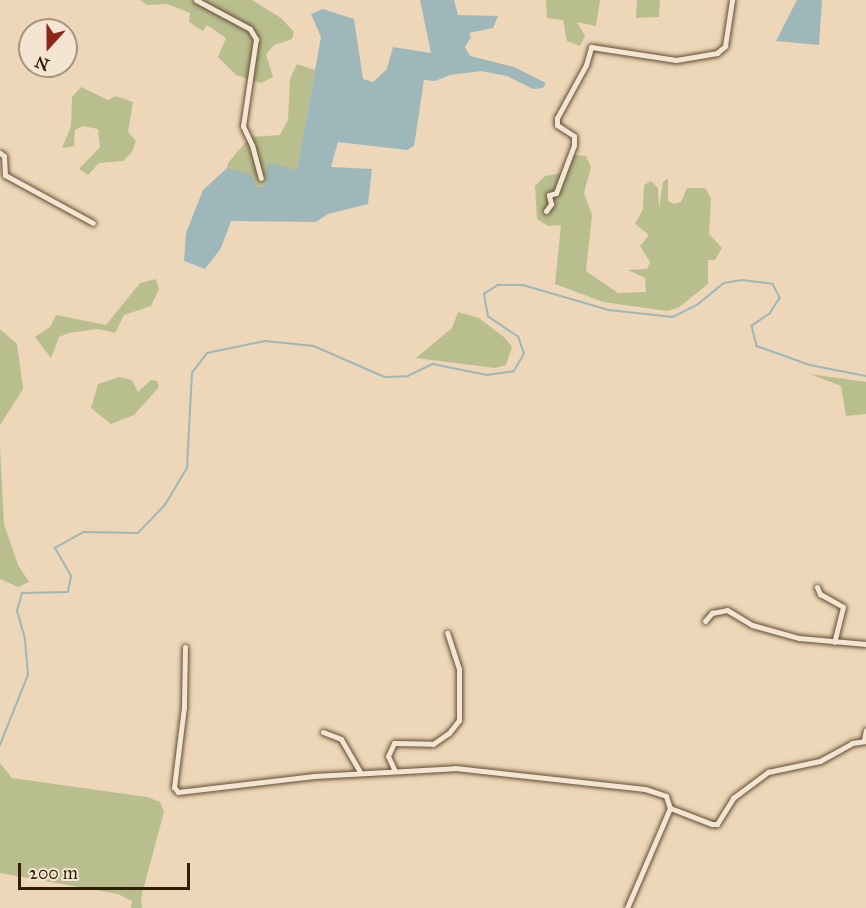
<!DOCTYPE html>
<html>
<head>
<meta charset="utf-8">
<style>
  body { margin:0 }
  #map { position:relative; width:866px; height:908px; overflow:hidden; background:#edd7b8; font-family:"IM FELL Great Primer",serif }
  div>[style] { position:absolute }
  .green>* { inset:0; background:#b9be8e }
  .water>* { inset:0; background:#9eb7ba }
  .stream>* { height:1.5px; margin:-0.75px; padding:0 0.75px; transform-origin:0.75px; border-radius:0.75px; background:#9eb7ba }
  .roads { filter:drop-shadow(0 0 2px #604c33) drop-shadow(0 0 2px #604c33) }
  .minor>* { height:5px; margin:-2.5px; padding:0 2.5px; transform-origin:2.5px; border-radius:2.5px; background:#f3e5d1 }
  span { translate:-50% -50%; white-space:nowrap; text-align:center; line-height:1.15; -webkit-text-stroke:4.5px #f3e5d1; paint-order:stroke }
  .north { position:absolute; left:18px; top:18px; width:60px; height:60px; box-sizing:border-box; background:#f3e5d1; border:2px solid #a59580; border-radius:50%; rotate:201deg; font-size:16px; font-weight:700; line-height:24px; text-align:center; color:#311e07 }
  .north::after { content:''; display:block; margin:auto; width:21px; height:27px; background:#8f2418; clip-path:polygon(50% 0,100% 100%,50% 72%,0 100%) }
  .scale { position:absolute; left:18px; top:863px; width:172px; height:27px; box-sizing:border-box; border:3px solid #311e07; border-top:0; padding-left:8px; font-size:18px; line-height:21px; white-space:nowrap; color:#311e07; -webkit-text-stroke:4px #f3e5d1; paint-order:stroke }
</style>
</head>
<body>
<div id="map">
  <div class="green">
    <i style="clip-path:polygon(140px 0,252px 0,281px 18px,294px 32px,292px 39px,274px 45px,266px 54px,273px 77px,261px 83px,236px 75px,218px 57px,226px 38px,207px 25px,203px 31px,189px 22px,190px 13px,167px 4px,147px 5px)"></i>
    <i style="clip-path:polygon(546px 0,600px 0,596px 26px,577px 22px,585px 36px,580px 46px,567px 41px,563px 20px,547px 18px)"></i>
    <i style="clip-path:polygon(637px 0,660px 0,659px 17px,636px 18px)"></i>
    <i style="clip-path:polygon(297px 64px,315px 70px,297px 170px,266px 186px,255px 187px,227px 168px,228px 163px,250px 137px,280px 135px,288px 120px,290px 79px)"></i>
    <i style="clip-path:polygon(81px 87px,108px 100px,116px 96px,133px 102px,128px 132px,136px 141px,132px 152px,123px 161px,99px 163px,88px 175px,79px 169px,100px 147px,98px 129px,82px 126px,75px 130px,74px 146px,62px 148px,71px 126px,72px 97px)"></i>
    <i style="clip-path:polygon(573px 155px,586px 156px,591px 167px,584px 193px,592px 215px,586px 271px,618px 293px,646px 292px,645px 278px,628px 270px,647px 269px,650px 262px,640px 246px,649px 235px,635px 224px,643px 209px,644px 185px,651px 181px,658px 188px,659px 208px,663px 182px,668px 178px,668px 201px,674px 204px,681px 202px,687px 188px,705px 188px,711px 198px,709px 234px,722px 248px,715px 260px,708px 260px,708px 284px,678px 308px,667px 311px,603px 302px,555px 284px,561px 225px,548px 226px,537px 219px,535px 186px,545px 176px,567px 172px)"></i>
    <i style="clip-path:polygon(156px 279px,159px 289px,151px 306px,124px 315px,115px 333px,98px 329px,69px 333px,59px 337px,51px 358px,35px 337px,50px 327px,56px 315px,106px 325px,140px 283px)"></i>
    <i style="clip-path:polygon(458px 312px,479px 318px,505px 338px,512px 347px,506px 365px,495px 368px,416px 358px,452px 328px)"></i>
    <i style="clip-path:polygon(0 329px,17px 344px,23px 389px,0 425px)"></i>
    <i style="clip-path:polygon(810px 374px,866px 382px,866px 414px,846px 416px,841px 386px)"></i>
    <i style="clip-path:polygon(119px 377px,132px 380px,138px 392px,151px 380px,157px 381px,159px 387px,134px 415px,111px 424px,91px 408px,98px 384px)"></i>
    <i style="clip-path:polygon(0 447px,4px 524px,18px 565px,29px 582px,18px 587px,0 579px)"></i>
    <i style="clip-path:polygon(0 763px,12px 778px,147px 797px,160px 802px,164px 812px,141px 898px,142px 908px,131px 908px,132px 901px,118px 894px,0 873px)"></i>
  </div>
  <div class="water">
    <i style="clip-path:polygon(420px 0,454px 0,458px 15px,498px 16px,493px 28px,469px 33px,471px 37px,465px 47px,470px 56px,514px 67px,546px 83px,543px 88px,533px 89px,507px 76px,481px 71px,450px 75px,435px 81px,424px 80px,414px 146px,407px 150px,338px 142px,331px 167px,372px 169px,368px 204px,328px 214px,316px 222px,231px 221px,221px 248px,205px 269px,184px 261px,186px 233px,203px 190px,227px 168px,251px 175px,256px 187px,266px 186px,267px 163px,297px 170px,321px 37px,311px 14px,323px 9px,354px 19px,363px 79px,373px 82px,387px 69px,393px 47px,431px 53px)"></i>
    <i style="clip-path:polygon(797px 0,822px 0,819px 45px,776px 41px)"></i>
  </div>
  <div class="stream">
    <i style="left:0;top:745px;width:75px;rotate:-68.2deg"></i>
    <i style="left:28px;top:675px;width:36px;rotate:-95deg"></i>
    <i style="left:25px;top:639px;width:29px;rotate:-106deg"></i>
    <i style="left:17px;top:611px;width:19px;rotate:-74deg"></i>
    <i style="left:22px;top:593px;width:46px;rotate:-1.2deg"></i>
    <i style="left:68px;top:592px;width:16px;rotate:-79deg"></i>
    <i style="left:71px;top:576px;width:32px;rotate:-120deg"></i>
    <i style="left:55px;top:548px;width:33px;rotate:-29deg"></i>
    <i style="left:84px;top:532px;width:54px;rotate:1.1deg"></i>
    <i style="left:138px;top:533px;width:39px;rotate:-46deg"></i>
    <i style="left:165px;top:505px;width:43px;rotate:-59.3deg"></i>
    <i style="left:187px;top:468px;width:95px;rotate:-87deg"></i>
    <i style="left:192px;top:373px;width:25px;rotate:-53deg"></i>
    <i style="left:207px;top:353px;width:59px;rotate:-11.7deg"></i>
    <i style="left:265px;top:341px;width:49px;rotate:5.8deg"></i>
    <i style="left:314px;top:346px;width:77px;rotate:23.6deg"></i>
    <i style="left:385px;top:377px;width:23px;rotate:-2deg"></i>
    <i style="left:408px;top:376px;width:28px;rotate:-26deg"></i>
    <i style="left:433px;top:364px;width:55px;rotate:11.5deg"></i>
    <i style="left:487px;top:375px;width:27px;rotate:-8deg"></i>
    <i style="left:514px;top:371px;width:20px;rotate:-60deg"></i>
    <i style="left:524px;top:354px;width:18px;rotate:-109deg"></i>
    <i style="left:518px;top:337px;width:36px;rotate:-146deg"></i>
    <i style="left:488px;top:317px;width:23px;rotate:-100deg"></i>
    <i style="left:484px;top:294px;width:17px;rotate:-33deg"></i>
    <i style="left:498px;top:285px;width:25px"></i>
    <i style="left:523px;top:285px;width:90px;rotate:16.2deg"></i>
    <i style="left:609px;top:310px;width:64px;rotate:6.2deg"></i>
    <i style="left:673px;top:317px;width:28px;rotate:-27deg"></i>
    <i style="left:698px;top:304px;width:33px;rotate:-39deg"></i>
    <i style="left:724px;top:283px;width:18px;rotate:-9deg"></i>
    <i style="left:742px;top:280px;width:31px;rotate:7deg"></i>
    <i style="left:773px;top:284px;width:16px;rotate:63deg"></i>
    <i style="left:780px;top:298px;width:19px;rotate:122deg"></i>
    <i style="left:770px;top:314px;width:22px;rotate:146deg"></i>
    <i style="left:752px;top:326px;width:21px;rotate:76deg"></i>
    <i style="left:757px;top:346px;width:56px;rotate:19.7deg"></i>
    <i style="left:810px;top:365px;width:57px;rotate:11.1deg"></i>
  </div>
  <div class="roads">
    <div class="minor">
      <i style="left:196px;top:0;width:61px;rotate:28.2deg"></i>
      <i style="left:250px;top:29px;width:12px;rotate:59deg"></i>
      <i style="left:256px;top:39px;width:88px;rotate:98.5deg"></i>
      <i style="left:243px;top:126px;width:21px;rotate:65deg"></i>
      <i style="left:252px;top:145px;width:34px;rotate:75deg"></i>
      <i style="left:0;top:153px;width:5px;rotate:37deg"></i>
      <i style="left:4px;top:156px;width:19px;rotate:87deg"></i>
      <i style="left:5px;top:175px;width:100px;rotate:28.6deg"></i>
      <i style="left:546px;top:211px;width:9px;rotate:-54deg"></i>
      <i style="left:551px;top:204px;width:9px;rotate:-103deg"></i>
      <i style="left:549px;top:195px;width:7px;rotate:-16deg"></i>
      <i style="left:556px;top:193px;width:51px;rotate:-69.4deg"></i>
      <i style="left:574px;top:145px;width:9px;rotate:-90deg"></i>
      <i style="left:574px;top:136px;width:20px;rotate:-147deg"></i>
      <i style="left:557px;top:125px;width:7px;rotate:-90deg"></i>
      <i style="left:557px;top:118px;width:60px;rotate:-61.3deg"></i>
      <i style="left:586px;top:65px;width:19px;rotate:-74deg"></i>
      <i style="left:591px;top:47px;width:86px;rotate:8.7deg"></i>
      <i style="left:676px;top:60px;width:42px;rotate:-9.7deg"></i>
      <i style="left:717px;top:53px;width:11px;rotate:-41deg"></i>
      <i style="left:725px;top:46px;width:47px;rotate:-81.3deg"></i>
      <i style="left:817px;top:587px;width:8px;rotate:67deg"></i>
      <i style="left:820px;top:594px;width:26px;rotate:29deg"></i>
      <i style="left:843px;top:607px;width:36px;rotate:104deg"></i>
      <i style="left:705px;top:621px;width:11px;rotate:-49deg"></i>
      <i style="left:712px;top:613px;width:15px;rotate:-11deg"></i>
      <i style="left:727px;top:610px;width:29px;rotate:31deg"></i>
      <i style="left:752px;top:625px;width:49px;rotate:15.5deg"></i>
      <i style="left:799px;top:638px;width:67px;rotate:5.1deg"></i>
      <i style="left:185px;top:647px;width:60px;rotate:91deg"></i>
      <i style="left:184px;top:707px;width:81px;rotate:97.1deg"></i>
      <i style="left:174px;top:787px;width:6px;rotate:51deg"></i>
      <i style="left:178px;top:792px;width:137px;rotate:-6.7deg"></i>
      <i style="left:314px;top:776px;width:141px;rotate:-3.2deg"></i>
      <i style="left:455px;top:768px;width:191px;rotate:6.3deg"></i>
      <i style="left:645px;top:789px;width:22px;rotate:18deg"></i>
      <i style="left:666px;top:796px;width:13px;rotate:72deg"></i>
      <i style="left:670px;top:808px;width:45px;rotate:20.9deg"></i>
      <i style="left:712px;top:824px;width:5px"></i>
      <i style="left:717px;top:824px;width:31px;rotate:-58deg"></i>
      <i style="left:733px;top:798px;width:44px;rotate:-36.6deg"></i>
      <i style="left:768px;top:772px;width:53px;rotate:-11.9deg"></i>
      <i style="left:820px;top:761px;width:37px;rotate:-29deg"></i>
      <i style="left:852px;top:743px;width:14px;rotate:-8deg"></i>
      <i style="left:323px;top:732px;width:19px;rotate:21deg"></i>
      <i style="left:341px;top:739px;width:38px;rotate:60deg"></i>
      <i style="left:864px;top:740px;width:10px;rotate:-79deg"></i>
      <i style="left:394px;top:769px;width:14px;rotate:-115deg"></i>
      <i style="left:388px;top:756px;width:14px;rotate:-65deg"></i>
      <i style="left:394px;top:743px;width:39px;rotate:1deg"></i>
      <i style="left:433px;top:744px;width:19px;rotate:-35deg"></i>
      <i style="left:449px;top:733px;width:16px;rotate:-52deg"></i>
      <i style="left:459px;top:720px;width:51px;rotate:-90deg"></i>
      <i style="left:459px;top:669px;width:38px;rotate:-108deg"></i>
      <i style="left:627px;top:908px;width:109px;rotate:-66.7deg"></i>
    </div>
  </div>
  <div class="north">N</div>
  <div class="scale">200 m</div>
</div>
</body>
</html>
